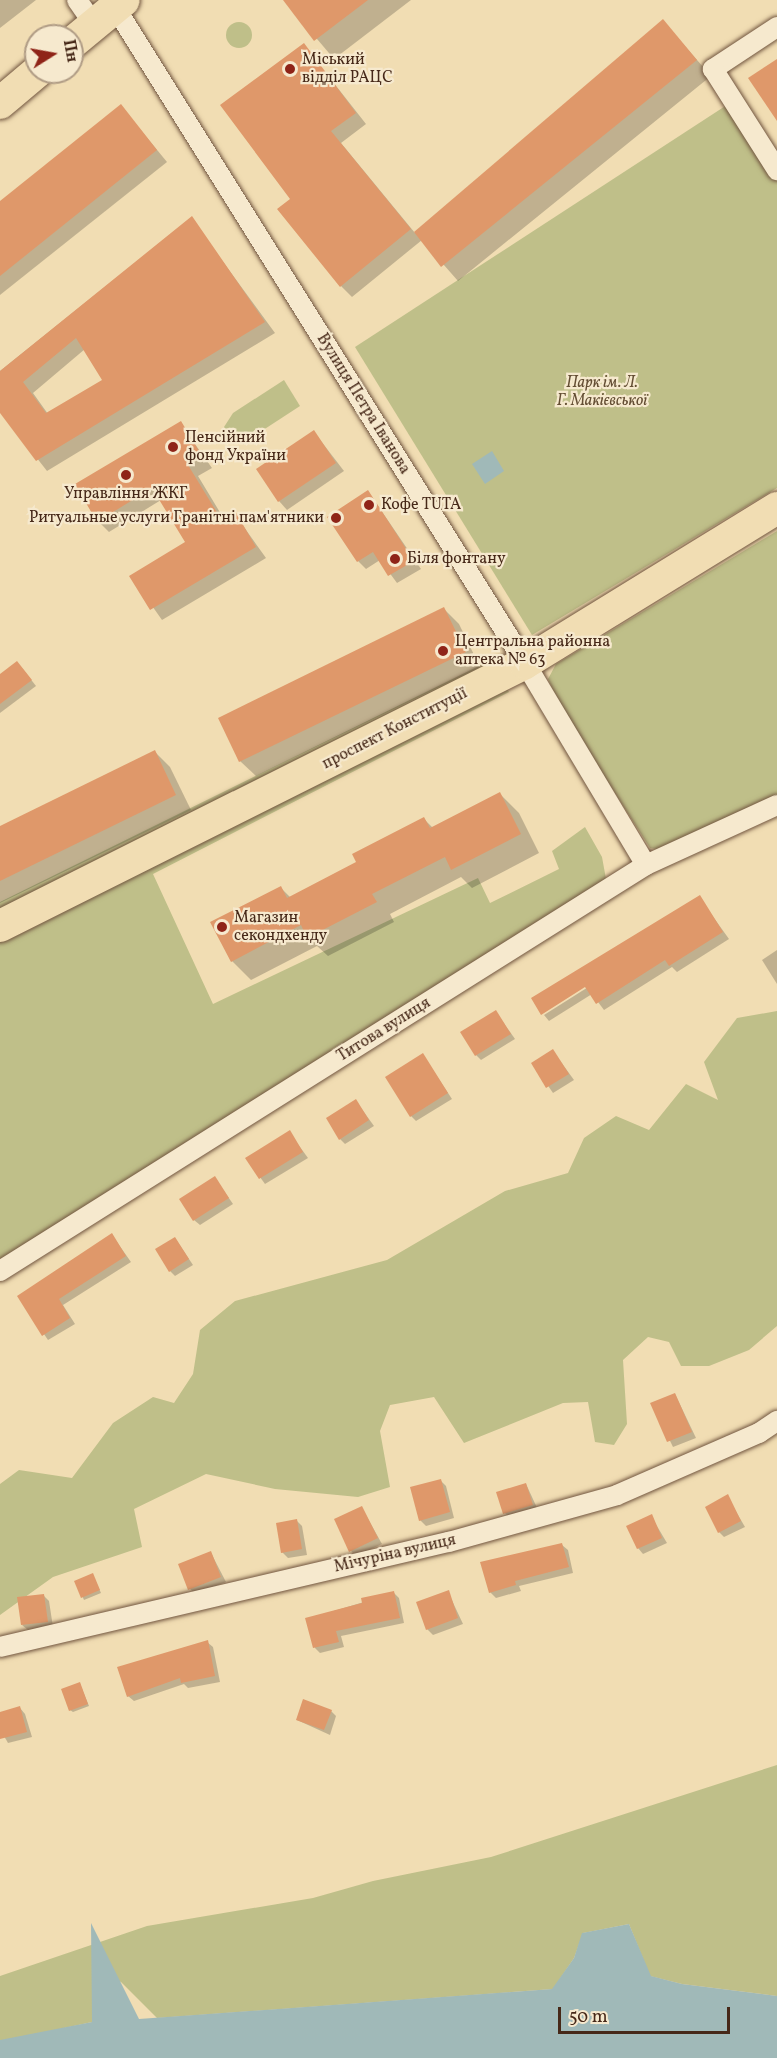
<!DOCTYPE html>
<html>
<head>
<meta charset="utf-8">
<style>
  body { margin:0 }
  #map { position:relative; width:777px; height:2058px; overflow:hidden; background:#f1ddb3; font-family:Vollkorn,serif }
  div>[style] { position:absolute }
  .green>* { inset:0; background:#bfbf89 }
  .round { border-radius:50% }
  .water>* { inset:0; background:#a0b9b8 }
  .shadow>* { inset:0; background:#0003 }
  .building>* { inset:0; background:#df986a }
  .roads { filter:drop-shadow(0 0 2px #71553f) drop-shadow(0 0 2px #71553f) }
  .minor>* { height:20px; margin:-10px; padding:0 10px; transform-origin:10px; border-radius:10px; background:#f6e9ce }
  .primary>* { height:32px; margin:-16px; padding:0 16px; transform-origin:16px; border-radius:16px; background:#f1ddb3 }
  .dots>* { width:16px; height:16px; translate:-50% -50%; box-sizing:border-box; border:3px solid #f6e9ce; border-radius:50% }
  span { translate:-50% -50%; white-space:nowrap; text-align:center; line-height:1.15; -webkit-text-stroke:4.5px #f6e9ce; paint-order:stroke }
  .poi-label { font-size:16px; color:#462818 }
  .left { translate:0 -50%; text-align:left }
  .right { translate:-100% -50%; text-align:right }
  .park-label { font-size:16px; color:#644e34; font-style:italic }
  .street-label { font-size:16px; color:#462818 }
  .north { position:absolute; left:24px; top:24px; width:60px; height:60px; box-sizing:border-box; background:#f6e9ce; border:2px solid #b09c85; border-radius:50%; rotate:79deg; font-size:16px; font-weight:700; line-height:24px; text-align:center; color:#462818 }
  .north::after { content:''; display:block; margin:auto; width:21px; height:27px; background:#8f2418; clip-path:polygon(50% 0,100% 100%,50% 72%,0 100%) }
  .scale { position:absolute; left:558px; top:2007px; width:172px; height:27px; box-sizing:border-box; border:3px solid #462818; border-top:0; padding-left:8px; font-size:18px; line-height:21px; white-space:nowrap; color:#462818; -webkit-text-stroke:4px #f6e9ce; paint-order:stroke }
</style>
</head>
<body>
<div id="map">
  <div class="green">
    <i class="round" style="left:226px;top:22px;width:26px;height:26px"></i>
    <i style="clip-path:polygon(733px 101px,777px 170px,777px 488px,532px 635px,355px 347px)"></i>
    <i style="clip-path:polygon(284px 380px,300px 406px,245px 442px,233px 441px,224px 427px,233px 413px)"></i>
    <i style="clip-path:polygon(777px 531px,777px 804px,676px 852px,650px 848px,560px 707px,548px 679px,556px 664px)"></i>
    <i style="clip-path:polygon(489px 661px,509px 692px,153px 874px,213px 1004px,478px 878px,490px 903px,559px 869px,552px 851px,585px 827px,602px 857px,608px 890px,0 1270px,0 902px)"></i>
    <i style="clip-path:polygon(777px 1011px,777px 1326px,749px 1350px,709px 1366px,681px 1366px,669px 1342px,648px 1337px,623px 1360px,627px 1424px,614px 1445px,595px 1442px,588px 1402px,563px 1403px,464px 1443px,434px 1397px,390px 1405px,380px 1431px,390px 1487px,358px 1497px,275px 1489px,206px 1474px,134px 1509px,142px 1547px,53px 1577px,0 1615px,0 1484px,19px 1470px,72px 1478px,113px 1423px,153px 1397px,174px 1403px,193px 1374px,200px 1330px,235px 1301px,387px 1260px,505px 1191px,568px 1173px,584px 1138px,616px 1116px,649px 1130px,686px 1084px,718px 1100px,704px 1062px,737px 1018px)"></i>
    <i style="clip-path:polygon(777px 1765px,777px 1996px,682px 1984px,650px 1976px,629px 1924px,583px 1933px,574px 1958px,553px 1989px,157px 2018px,121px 1982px,102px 1975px,92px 2022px,0 2042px,0 1976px,147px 1926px,313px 1898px,373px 1881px,491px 1857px)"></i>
  </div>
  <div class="water">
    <i style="clip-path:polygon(492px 451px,504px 471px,485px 484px,472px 464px)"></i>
    <i style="clip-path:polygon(91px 1923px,139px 2019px,552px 1989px,574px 1958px,582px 1933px,629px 1924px,651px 1976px,682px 1984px,777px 1996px,777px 2058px,0 2058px,0 2040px,92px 2022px)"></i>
  </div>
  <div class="shadow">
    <i style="clip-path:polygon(0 0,36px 0,0 28px)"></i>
    <i style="clip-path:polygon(284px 0,411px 0,334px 59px)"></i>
    <i style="clip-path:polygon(663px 21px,711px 76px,458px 281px,422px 240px,352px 297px,341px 286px,292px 199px,304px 45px,366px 124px,341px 143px,415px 233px)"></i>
    <i style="clip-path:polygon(121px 106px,167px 162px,0 295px,0 202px)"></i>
    <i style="clip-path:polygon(evenodd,191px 218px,275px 333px,47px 471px,0 411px,0 371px,191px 218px,85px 349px,104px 381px,48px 414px,33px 393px,85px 349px)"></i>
    <i style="clip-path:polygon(180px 423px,212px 468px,198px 476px,224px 519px,234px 513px,266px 558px,162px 620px,131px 576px,187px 542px,161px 500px,109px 532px,98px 521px)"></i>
    <i style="clip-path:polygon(314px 432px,344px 471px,287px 510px,279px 501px)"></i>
    <i style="clip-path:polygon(368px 491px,421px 569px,397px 583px,380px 560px,366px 569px,358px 561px)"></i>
    <i style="clip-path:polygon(444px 609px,459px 624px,480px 667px,256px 776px,240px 761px,220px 719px)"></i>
    <i style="clip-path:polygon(22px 668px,36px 686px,0 713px,0 675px)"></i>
    <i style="clip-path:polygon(155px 752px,170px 767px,191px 810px,0 903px,0 828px)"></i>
    <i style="clip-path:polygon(500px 794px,519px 813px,539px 853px,472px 888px,461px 877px,390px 914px,394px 922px,328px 956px,317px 946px,251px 980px,232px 961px,280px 887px,291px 898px,358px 863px,424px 819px,433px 828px)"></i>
    <i style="clip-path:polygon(699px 897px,729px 939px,677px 972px,672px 967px,604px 1010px,592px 994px,549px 1021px,544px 1015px,593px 984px)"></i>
    <i style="clip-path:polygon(777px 950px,777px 984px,762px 960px)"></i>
    <i style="clip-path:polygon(496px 1012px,515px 1039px,481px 1060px,476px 1055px)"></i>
    <i style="clip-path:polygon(553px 1051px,574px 1080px,553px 1093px,533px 1064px)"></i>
    <i style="clip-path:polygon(423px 1055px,452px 1099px,416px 1121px,411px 1116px)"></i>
    <i style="clip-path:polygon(356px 1101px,374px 1126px,345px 1144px,340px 1139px)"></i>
    <i style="clip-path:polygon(289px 1132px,308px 1158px,265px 1184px,247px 1159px)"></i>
    <i style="clip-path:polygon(215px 1178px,233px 1204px,200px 1225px,194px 1220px)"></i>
    <i style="clip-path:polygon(112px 1235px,131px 1262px,63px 1305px,75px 1324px,48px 1340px,19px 1297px)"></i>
    <i style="clip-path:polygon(175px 1238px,193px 1265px,175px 1276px,170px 1271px)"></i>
    <i style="clip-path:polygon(675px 1394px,696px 1438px,673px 1447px,652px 1404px)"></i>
    <i style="clip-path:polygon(440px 1480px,446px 1486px,454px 1518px,426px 1526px,420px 1520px)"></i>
    <i style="clip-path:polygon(526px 1484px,538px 1510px,510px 1519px,505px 1513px)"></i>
    <i style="clip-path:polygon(727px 1496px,745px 1527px,724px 1537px,719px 1532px)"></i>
    <i style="clip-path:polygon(362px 1508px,382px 1544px,356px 1556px,351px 1551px)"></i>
    <i style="clip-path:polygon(651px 1516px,667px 1543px,643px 1554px,638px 1548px)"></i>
    <i style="clip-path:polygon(297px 1521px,302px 1526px,307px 1555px,288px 1558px,282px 1552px)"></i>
    <i style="clip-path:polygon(562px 1545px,568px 1550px,573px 1573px,519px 1586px,521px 1591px,496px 1598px,490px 1592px)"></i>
    <i style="clip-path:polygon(211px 1553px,226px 1582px,195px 1594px,190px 1589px)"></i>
    <i style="clip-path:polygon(93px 1575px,101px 1593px,84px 1600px,76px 1582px)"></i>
    <i style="clip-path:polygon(448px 1592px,463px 1624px,433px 1635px,427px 1629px)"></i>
    <i style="clip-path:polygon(394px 1593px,399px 1598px,404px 1623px,341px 1636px,344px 1647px,320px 1653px,315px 1648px,307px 1619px)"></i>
    <i style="clip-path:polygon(44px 1596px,49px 1601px,53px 1627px,28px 1630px,22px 1625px)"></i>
    <i style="clip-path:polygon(207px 1642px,213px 1647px,220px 1682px,188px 1688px,184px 1684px,134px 1701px,128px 1696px)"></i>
    <i style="clip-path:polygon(80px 1684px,89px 1706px,73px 1712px,70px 1710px)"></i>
    <i style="clip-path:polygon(20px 1708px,25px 1714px,32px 1737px,8px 1743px,0 1729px,0 1713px)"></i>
    <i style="clip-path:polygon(331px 1711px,336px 1716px,330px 1735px,297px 1720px)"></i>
  </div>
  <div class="building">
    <i style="clip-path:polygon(283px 0,368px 0,314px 41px)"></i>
    <i style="clip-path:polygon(663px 19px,697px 60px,441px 267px,414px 232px)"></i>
    <i style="clip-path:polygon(304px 43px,356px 113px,331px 131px,411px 229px,340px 287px,277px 209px,290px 199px,220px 105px)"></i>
    <i style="clip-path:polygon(777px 59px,777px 121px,748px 78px)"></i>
    <i style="clip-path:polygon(121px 104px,157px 150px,0 276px,0 201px)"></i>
    <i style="clip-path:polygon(evenodd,192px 216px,265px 322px,36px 461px,0 413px,0 371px,192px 216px,76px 338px,102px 380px,46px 413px,23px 382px,76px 338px)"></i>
    <i style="clip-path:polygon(181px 421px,202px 456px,188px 465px,221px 519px,235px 511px,256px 547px,150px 610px,129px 576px,185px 542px,152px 488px,97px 522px,75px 484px)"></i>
    <i style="clip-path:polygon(314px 430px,336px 463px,278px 502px,256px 469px)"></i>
    <i style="clip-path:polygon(368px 490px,414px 561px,388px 576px,373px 552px,357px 562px,327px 517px)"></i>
    <i style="clip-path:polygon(444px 607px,466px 652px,239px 762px,218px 718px)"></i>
    <i style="clip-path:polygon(17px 661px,32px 680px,0 704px,0 674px)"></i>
    <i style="clip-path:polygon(155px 750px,176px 795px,0 881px,0 826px)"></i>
    <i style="clip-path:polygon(500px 792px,521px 834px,451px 870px,445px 857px,372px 894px,377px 902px,307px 938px,301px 925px,231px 962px,210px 922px,281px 886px,287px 898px,356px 862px,352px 854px,424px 817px,430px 828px)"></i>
    <i style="clip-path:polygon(700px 895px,723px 932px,669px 966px,665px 960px,596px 1004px,585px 987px,541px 1015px,531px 998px)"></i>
    <i style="clip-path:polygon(496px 1010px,511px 1034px,475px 1056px,460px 1032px)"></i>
    <i style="clip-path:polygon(553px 1049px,569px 1074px,546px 1088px,531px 1063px)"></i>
    <i style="clip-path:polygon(423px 1053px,448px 1093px,410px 1117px,385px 1077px)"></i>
    <i style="clip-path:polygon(356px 1099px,369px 1120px,339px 1140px,326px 1118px)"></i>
    <i style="clip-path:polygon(290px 1130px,303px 1152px,259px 1179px,245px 1158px)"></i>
    <i style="clip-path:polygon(215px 1176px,229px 1198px,193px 1221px,179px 1199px)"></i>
    <i style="clip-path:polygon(112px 1233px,126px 1256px,59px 1299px,70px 1318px,42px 1336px,17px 1296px)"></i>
    <i style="clip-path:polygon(175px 1237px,189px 1259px,169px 1272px,155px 1249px)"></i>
    <i style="clip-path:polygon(675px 1393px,692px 1432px,667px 1442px,650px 1403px)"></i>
    <i style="clip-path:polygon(441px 1479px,450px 1512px,419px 1521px,410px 1487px)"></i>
    <i style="clip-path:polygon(526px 1483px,533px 1505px,503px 1514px,496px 1492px)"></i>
    <i style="clip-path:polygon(728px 1494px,741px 1521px,718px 1533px,705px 1507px)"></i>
    <i style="clip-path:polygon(362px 1506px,378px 1538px,349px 1552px,334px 1519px)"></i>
    <i style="clip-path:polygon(652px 1514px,662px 1538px,637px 1549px,626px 1526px)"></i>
    <i style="clip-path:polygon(297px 1519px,302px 1549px,281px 1553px,276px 1523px)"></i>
    <i style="clip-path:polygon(562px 1543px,569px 1567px,515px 1581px,516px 1585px,489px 1593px,480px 1562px)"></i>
    <i style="clip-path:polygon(211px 1551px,221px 1577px,188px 1590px,178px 1564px)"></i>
    <i style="clip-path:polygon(93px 1573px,100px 1590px,81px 1598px,74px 1581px)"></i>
    <i style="clip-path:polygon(449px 1590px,458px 1618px,426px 1630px,416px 1602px)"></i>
    <i style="clip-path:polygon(394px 1591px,400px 1618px,336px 1631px,339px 1642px,313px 1648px,305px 1618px,362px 1603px,361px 1598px)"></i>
    <i style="clip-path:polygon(44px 1594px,48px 1622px,21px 1625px,17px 1597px)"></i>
    <i style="clip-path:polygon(208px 1640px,215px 1676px,181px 1683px,180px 1678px,127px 1697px,117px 1667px)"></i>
    <i style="clip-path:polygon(80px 1682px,88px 1704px,69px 1711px,61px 1689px)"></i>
    <i style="clip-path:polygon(303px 1699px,332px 1710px,324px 1730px,296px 1720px)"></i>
    <i style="clip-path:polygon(20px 1706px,27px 1732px,0 1739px,0 1712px)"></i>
  </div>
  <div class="roads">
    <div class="minor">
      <i style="left:77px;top:0;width:29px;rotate:55deg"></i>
      <i style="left:115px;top:7px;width:774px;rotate:57.99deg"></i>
      <i style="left:525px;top:663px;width:235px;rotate:59.1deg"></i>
      <i style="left:777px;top:27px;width:77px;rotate:146.7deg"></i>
      <i style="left:713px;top:69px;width:120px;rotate:57.6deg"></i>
      <i style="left:0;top:1271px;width:763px;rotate:-32.15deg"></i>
      <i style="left:646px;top:865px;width:144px;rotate:-24.6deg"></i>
      <i style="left:0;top:1647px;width:461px;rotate:-13.2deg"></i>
      <i style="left:449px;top:1542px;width:174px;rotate:-15.6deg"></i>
      <i style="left:617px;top:1495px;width:155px;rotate:-23.6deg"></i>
      <i style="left:759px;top:1433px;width:22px;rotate:-34deg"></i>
    </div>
    <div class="primary">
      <i style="left:72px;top:43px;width:67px;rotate:-39.6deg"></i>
      <i style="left:0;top:103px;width:48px;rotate:-40deg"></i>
      <i style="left:0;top:926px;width:587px;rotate:-26.61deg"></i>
      <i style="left:525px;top:663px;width:296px;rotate:-31.6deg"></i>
    </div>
  </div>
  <div class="dots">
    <i style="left:290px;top:69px;background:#8f2418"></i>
    <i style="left:173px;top:447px;background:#8f2418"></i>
    <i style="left:126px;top:475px;background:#8f2418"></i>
    <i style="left:369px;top:505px;background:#8f2418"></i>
    <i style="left:336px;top:518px;background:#8f2418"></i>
    <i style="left:395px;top:559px;background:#8f2418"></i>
    <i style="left:443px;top:651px;background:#8f2418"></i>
    <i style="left:222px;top:927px;background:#8f2418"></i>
  </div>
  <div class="poi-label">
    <span class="left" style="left:302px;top:69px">Міський<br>відділ РАЦС</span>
    <span class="left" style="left:185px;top:447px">Пенсійний<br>фонд України</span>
    <span style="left:126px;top:494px">Управління ЖКГ</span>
    <span class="left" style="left:381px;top:505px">Кофе TUTA</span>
    <span class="right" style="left:324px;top:518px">Ритуальные услуги Гранітні пам'ятники</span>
    <span class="left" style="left:407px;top:559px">Біля фонтану</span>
    <span class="left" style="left:455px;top:651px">Центральна районна<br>аптека № 63</span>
    <span class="left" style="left:234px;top:927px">Магазин<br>секондхенду</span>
  </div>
  <div class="park-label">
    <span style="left:602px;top:392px">Парк ім. Л.<br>Г. Макієвської</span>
  </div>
  <div class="street-label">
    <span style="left:363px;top:404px;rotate:58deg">Вулиця Петра Іванова</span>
    <span style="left:395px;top:729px;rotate:-27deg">проспект Конституції</span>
    <span style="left:384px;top:1030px;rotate:-32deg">Титова вулиця</span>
    <span style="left:395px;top:1554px;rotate:-13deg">Мічуріна вулиця</span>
  </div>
  <div class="north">Пн</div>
  <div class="scale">50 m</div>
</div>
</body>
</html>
